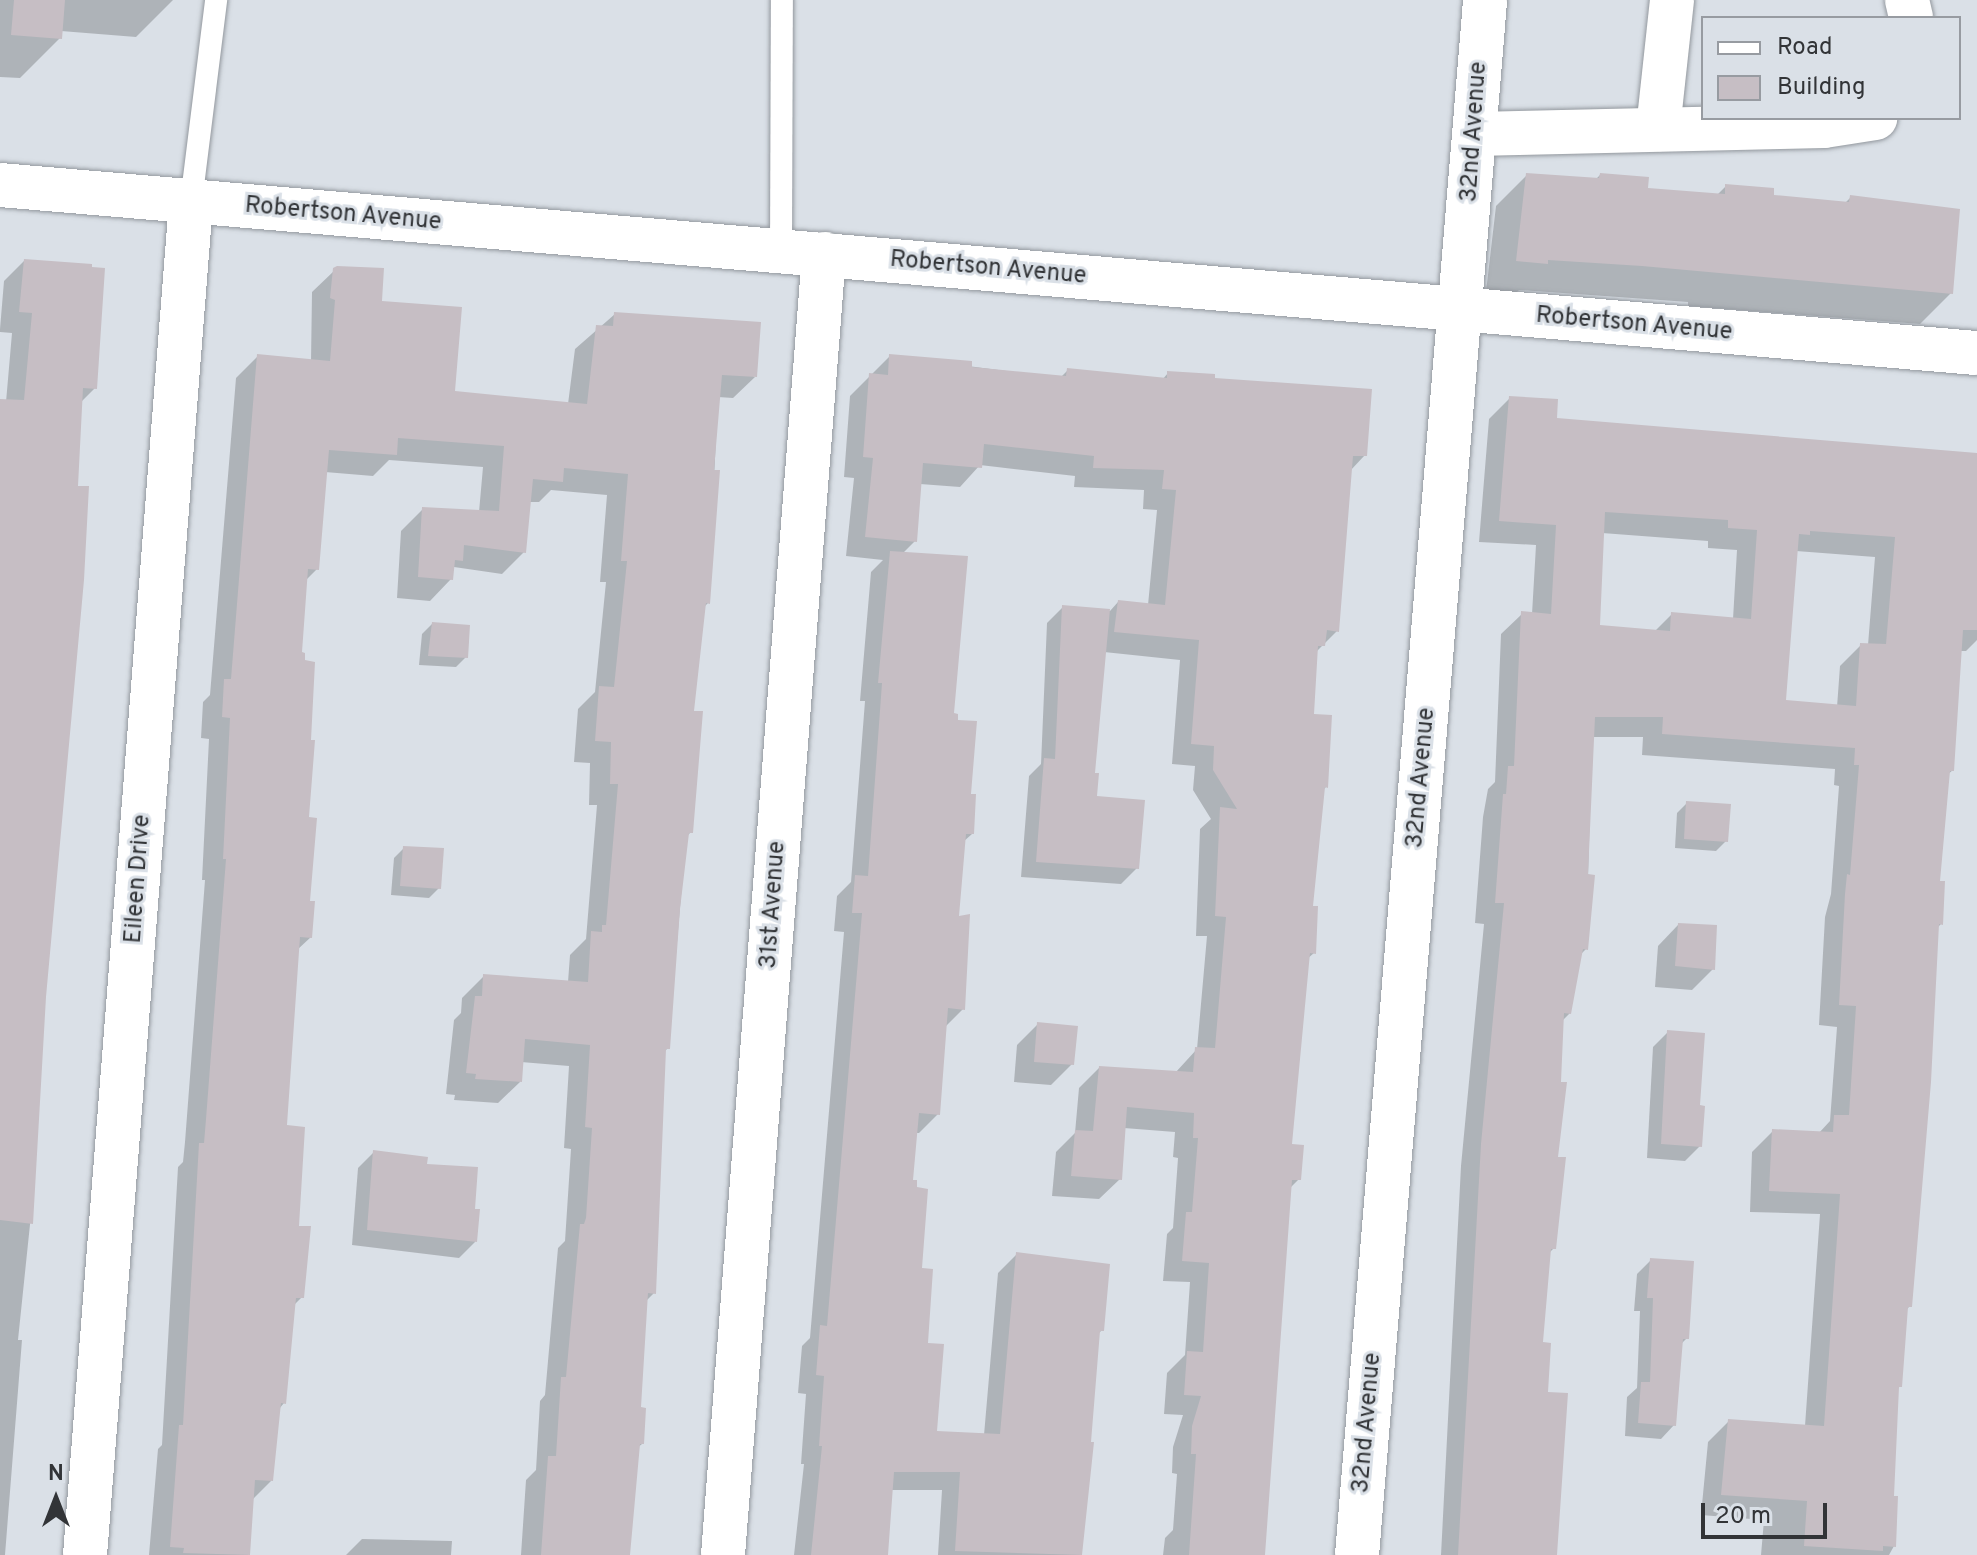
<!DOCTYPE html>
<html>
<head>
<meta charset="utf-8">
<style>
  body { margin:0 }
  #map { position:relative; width:1977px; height:1555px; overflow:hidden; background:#dae0e7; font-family:Overpass,sans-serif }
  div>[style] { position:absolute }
  .shadow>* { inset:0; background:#0003 }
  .building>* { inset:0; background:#c6bec4 }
  .roads { filter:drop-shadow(0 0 2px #93989e) drop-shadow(0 0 2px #93989e) }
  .service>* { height:22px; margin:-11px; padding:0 11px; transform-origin:11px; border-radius:11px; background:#fff }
  .minor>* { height:44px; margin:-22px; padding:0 22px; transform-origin:22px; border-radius:22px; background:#fff }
  .tertiary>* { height:44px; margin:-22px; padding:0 22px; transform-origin:22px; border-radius:22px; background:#fff }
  span { translate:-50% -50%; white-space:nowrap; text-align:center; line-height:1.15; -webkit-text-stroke:6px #dae0e7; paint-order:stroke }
  .street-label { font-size:24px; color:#323437 }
  .legend { position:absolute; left:1701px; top:16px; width:260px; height:104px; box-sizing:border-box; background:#dae0e7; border:2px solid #979ba1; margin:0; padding:10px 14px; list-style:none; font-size:24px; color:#323437 }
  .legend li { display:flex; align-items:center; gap:16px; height:40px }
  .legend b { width:40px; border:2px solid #979ba1 }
  .north { position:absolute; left:16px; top:1459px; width:80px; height:80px; -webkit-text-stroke:6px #dae0e7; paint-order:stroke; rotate:0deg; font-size:22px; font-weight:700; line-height:32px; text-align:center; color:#323437 }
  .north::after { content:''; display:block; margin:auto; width:28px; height:36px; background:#323437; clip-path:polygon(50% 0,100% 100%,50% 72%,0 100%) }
  .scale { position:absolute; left:1701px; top:1503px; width:126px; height:36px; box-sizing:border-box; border:4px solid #323437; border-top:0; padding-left:10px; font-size:24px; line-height:28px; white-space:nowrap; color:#323437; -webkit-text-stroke:6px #dae0e7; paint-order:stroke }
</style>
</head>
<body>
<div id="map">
  <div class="shadow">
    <i style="clip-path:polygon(0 0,173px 0,136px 37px,61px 31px,60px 38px,20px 78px,0 77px)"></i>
    <i style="clip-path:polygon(1527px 175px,1595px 180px,1600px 175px,1646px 190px,1717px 195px,1726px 186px,1772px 197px,1845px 203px,1851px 197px,1951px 293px,1920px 324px,1688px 306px,1688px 302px,1519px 290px,1515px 294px,1486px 292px,1496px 206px)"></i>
    <i style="clip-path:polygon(24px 261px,95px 388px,80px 403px,34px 1186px,18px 1340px,22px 1340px,5px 1555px,0 1555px,0 401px,6px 402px,12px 333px,0 332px,0 329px,4px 281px)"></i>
    <i style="clip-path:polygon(335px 270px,379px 302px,453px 393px,568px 404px,575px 349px,615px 314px,755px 377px,733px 398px,718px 397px,708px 603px,703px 608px,692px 713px,691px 832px,686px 837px,668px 1048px,664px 1052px,654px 1293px,645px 1302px,639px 1409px,642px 1444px,637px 1448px,628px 1555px,521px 1555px,526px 1480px,536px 1470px,540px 1401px,545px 1395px,558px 1248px,565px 1241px,571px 1149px,564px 1148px,569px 1066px,521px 1062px,520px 1082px,498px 1103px,454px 1100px,455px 1095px,446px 1094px,454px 1020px,461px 1013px,462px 998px,484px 976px,568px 982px,570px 955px,586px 939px,597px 805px,589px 805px,590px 763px,574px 762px,578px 709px,595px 692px,606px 582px,600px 582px,607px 495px,551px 490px,539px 502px,529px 502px,524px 552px,502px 574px,454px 567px,451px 579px,430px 601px,397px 598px,401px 531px,423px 509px,479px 512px,483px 467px,389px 460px,373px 476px,325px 472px,317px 569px,305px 581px,300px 654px,311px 937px,297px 950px,285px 1126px,302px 1297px,293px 1306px,284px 1403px,279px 1409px,271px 1481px,251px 1501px,248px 1555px,149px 1555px,158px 1449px,162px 1445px,178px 1167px,183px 1162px,185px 1142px,205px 880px,202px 880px,209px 739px,201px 738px,203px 702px,210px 695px,236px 378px,258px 356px,311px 361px,312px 292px)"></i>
    <i style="clip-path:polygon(890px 356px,1060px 378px,1068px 370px,1162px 380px,1168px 373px,1212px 380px,1365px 455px,1350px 471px,1337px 631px,1315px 653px,1312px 716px,1326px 787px,1323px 790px,1311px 907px,1314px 953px,1307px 959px,1290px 1146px,1299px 1179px,1289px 1189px,1261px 1555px,1163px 1555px,1165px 1538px,1173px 1530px,1177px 1474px,1172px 1473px,1173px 1447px,1183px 1415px,1164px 1414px,1167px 1373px,1185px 1355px,1190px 1282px,1163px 1281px,1167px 1234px,1173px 1228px,1178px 1158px,1173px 1157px,1175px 1132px,1124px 1128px,1120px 1179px,1099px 1199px,1052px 1196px,1056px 1152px,1075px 1133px,1079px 1088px,1099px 1068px,1175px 1073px,1197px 1049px,1207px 936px,1196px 936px,1200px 829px,1211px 819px,1193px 790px,1195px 766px,1172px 764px,1180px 660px,1104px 652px,1093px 774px,1095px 798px,1137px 868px,1121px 884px,1021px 877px,1029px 776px,1041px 764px,1047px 623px,1063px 607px,1110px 611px,1118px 602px,1148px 605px,1157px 510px,1143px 509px,1144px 490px,1074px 487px,1075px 476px,980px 465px,960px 487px,920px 484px,915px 541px,902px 554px,952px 715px,969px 796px,972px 834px,963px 842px,957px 918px,963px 1009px,945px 1027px,938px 1114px,919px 1133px,915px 1133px,911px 1182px,935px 1433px,984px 1435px,998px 1273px,1017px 1254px,1102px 1330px,1097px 1335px,1080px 1555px,938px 1555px,942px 1490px,891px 1490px,886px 1555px,794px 1555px,804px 1464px,801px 1464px,806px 1394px,798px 1393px,802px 1346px,810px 1338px,844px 932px,834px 931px,837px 896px,851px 882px,865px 701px,860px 701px,871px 572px,883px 560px,846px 556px,854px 478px,844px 477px,850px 396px)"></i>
    <i style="clip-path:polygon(evenodd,1510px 398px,1555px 420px,1977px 454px,1977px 640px,1966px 651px,1960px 651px,1953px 770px,1947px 775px,1938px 883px,1941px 924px,1937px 928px,1910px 1306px,1906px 1310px,1900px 1386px,1897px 1390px,1892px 1497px,1894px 1546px,1889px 1555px,1761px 1555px,1764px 1520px,1701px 1515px,1708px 1442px,1729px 1421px,1805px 1426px,1820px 1214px,1750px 1212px,1752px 1152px,1773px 1131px,1818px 1134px,1830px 1121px,1837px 1027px,1819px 1025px,1825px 917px,1831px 894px,1839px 786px,1834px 785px,1835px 769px,1642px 755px,1643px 737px,1592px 737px,1586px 949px,1580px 955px,1570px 1013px,1562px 1021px,1554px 1248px,1549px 1253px,1540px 1344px,1556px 1555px,1441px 1555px,1461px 1166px,1484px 924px,1475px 923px,1483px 817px,1488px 789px,1495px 782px,1501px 634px,1522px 614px,1532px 614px,1536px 545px,1479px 542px,1489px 419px,1510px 398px,1602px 533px,1708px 541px,1708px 548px,1737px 550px,1733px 619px,1672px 614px,1654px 632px,1598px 627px,1602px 533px,1510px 398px,1796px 551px,1875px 557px,1868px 645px,1861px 645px,1840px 666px,1837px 707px,1784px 702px,1796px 551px)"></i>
    <i style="clip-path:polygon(432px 624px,466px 657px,456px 667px,419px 665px,422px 634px)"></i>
    <i style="clip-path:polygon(1687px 803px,1726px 841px,1716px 851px,1675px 848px,1677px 813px)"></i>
    <i style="clip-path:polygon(404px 848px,439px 888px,429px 898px,391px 895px,394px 858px)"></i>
    <i style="clip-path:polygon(1678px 925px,1713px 969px,1692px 990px,1655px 987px,1658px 946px)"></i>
    <i style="clip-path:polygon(1038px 1024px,1072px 1064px,1051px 1085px,1014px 1082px,1017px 1045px)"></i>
    <i style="clip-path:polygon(1668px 1032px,1698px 1107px,1700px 1146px,1685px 1161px,1647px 1158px,1653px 1047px)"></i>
    <i style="clip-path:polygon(374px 1152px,425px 1166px,473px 1210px,475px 1242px,459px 1258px,352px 1245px,358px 1168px)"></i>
    <i style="clip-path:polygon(1651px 1260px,1687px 1338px,1681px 1344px,1674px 1425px,1661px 1439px,1625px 1436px,1627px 1397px,1637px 1388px,1640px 1311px,1634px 1311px,1637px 1274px)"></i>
    <i style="clip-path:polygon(362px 1539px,452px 1541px,451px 1555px,346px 1555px)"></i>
  </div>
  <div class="building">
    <i style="clip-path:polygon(14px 0,65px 0,62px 39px,11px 35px)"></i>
    <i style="clip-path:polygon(1526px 173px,1599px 178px,1600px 173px,1649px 177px,1648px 188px,1725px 194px,1725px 184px,1774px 188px,1774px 195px,1849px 202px,1850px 195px,1960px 209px,1953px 294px,1642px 266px,1548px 260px,1548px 264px,1516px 261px)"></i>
    <i style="clip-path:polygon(24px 259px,92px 264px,92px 267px,105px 268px,97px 389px,83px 388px,78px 486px,89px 486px,84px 580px,46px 997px,33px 1224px,0 1220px,0 399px,24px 400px,32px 313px,19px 312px)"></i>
    <i style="clip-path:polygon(337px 266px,384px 268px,382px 301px,462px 307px,455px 391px,587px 404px,596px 325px,613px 326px,614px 312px,761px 322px,757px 377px,722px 375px,714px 470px,720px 470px,710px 604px,706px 603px,694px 711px,703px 711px,693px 833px,689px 833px,680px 909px,670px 1049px,666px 1049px,656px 1294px,648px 1293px,641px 1407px,646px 1408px,644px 1444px,640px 1444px,630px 1555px,541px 1555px,548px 1456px,556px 1456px,561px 1377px,566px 1377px,580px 1224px,584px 1224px,586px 1218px,592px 1128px,585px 1127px,590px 1045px,525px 1039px,522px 1082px,475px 1079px,476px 1074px,466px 1073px,475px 996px,482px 996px,483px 974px,588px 982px,591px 931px,602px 932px,602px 925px,606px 925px,618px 784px,610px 784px,611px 742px,595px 741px,599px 686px,614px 687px,627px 561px,621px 561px,628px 474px,564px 468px,563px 482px,533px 479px,526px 553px,464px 545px,463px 561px,455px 560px,453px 580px,418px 577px,422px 507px,499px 511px,504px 446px,398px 438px,397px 455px,329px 450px,319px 570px,308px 569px,302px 652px,305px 653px,305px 660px,315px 662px,311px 740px,315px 740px,309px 817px,317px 818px,310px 901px,315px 901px,312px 938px,300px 937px,287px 1125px,305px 1127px,299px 1226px,311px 1226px,304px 1298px,296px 1298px,286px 1404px,281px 1403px,273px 1481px,255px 1480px,250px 1555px,183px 1553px,184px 1548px,170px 1547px,179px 1425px,183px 1425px,199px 1143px,204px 1143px,206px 1119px,226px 859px,223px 859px,230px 718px,222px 717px,224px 679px,231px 679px,257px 354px,330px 361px,335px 300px,330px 298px,333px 268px)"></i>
    <i style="clip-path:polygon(889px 354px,972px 361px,972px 367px,1066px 376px,1067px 368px,1167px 378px,1167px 371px,1215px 374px,1215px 378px,1372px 389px,1367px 456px,1353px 456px,1339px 632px,1327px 630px,1325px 646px,1318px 646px,1314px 714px,1332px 715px,1328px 788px,1325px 787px,1313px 906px,1318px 906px,1316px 954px,1310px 953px,1292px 1144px,1304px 1145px,1301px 1180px,1292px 1180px,1265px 1555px,1189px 1555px,1196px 1454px,1191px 1454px,1192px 1426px,1201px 1396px,1184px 1395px,1187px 1351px,1203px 1352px,1209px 1263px,1182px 1261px,1186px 1212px,1192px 1212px,1198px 1138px,1193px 1138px,1194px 1113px,1127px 1107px,1122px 1180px,1071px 1176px,1075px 1130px,1093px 1131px,1099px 1066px,1193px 1072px,1195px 1047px,1215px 1048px,1226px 917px,1215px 916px,1220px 807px,1237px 809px,1213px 770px,1214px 746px,1191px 744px,1199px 640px,1114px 632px,1118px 600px,1165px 605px,1176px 490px,1162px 489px,1164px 470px,1093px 468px,1094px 456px,984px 444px,982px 468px,923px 463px,917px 542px,865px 537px,873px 458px,863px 457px,869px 373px,888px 375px)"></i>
    <i style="clip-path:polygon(evenodd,1509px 396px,1558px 399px,1557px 418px,1977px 453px,1977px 630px,1963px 630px,1954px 771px,1950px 771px,1940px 881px,1945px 881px,1943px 925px,1939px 924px,1931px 1082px,1912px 1307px,1908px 1307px,1902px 1387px,1899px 1387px,1894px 1496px,1898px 1496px,1896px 1547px,1883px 1546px,1883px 1551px,1804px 1546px,1807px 1501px,1721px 1495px,1728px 1419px,1824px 1426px,1840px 1194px,1769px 1191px,1772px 1129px,1833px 1132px,1834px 1115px,1849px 1115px,1856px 1006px,1839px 1005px,1845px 894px,1847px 874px,1850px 875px,1859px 765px,1854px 765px,1855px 748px,1662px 734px,1663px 717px,1595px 717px,1588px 874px,1595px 875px,1588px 950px,1583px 949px,1571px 1014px,1564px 1013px,1561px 1082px,1567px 1082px,1558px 1157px,1566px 1157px,1556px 1249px,1551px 1249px,1543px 1342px,1551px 1343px,1548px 1392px,1568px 1393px,1557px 1555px,1458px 1555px,1481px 1144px,1504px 903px,1495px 903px,1503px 794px,1506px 794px,1508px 766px,1514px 766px,1521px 611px,1551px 614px,1556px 525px,1499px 521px,1509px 396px,1605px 512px,1728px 520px,1728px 528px,1757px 530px,1751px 619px,1671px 612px,1670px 631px,1600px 625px,1605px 512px,1509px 396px,1810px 531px,1895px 537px,1886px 644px,1860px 643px,1856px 706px,1786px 700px,1799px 534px,1810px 535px,1810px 531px)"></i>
    <i style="clip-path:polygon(890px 551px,968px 556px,954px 713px,958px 714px,958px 720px,977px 721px,971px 794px,976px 794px,974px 834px,966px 834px,959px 916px,970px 914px,965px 1010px,948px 1008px,940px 1115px,919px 1113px,913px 1180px,917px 1180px,917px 1187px,928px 1189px,922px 1268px,933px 1269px,928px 1343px,944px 1344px,937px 1431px,1000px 1434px,1016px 1252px,1110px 1264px,1104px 1331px,1100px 1331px,1091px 1442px,1094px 1442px,1082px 1555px,955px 1551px,960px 1472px,894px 1472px,888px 1555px,811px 1555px,822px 1446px,819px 1446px,824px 1376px,816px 1375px,820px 1325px,827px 1326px,862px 913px,852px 913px,855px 875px,868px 876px,882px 683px,878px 683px)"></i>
    <i style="clip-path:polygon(1062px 605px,1110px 609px,1095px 773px,1099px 773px,1097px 796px,1145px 800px,1139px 869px,1036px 862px,1044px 758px,1055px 759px)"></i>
    <i style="clip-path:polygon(432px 622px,470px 625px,468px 658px,428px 656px)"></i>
    <i style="clip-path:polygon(1686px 801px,1731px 804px,1728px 842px,1684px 839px)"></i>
    <i style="clip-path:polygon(403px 846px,444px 848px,441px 889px,400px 886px)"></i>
    <i style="clip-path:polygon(1678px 923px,1717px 925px,1715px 970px,1675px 966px)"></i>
    <i style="clip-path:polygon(1037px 1022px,1078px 1026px,1074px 1065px,1034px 1062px)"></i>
    <i style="clip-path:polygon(1667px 1030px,1705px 1033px,1700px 1105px,1705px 1106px,1702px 1147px,1661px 1144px)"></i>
    <i style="clip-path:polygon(373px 1150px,428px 1157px,427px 1164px,478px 1167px,475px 1209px,480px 1209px,477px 1242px,367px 1230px)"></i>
    <i style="clip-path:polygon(1650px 1258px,1694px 1261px,1689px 1339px,1683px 1339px,1676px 1426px,1638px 1423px,1641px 1382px,1650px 1382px,1653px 1298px,1647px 1298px)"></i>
  </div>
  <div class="roads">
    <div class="service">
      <i style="left:191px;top:202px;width:204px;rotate:-82.9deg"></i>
      <i style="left:781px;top:251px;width:251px;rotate:-89.8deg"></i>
    </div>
    <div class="minor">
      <i style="left:1907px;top:0;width:18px;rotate:77deg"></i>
      <i style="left:1658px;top:129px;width:130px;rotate:-83.8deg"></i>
      <i style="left:1475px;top:134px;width:349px;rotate:-1.3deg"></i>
      <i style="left:1824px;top:126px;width:52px;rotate:-8.9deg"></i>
      <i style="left:85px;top:1555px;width:1357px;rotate:-85.52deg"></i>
      <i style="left:723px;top:1555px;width:1305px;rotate:-85.56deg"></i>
      <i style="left:1357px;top:1555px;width:1560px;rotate:-85.29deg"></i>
    </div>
    <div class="tertiary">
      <i style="left:0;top:185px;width:1984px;rotate:4.86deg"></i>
    </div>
  </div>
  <div class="street-label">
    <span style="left:1475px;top:132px;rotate:-86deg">32nd Avenue</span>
    <span style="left:343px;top:215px;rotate:5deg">Robertson Avenue</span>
    <span style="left:988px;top:269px;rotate:5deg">Robertson Avenue</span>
    <span style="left:1634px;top:325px;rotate:5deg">Robertson Avenue</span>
    <span style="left:1422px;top:778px;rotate:-85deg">32nd Avenue</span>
    <span style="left:139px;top:879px;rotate:-86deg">Eileen Drive</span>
    <span style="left:774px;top:905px;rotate:-86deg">31st Avenue</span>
    <span style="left:1368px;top:1423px;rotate:-85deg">32nd Avenue</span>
  </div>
  <ul class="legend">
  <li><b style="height:10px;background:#fff"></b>Road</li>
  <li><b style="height:22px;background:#c6bec4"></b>Building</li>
  </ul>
  <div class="north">N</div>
  <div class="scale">20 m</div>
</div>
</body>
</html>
